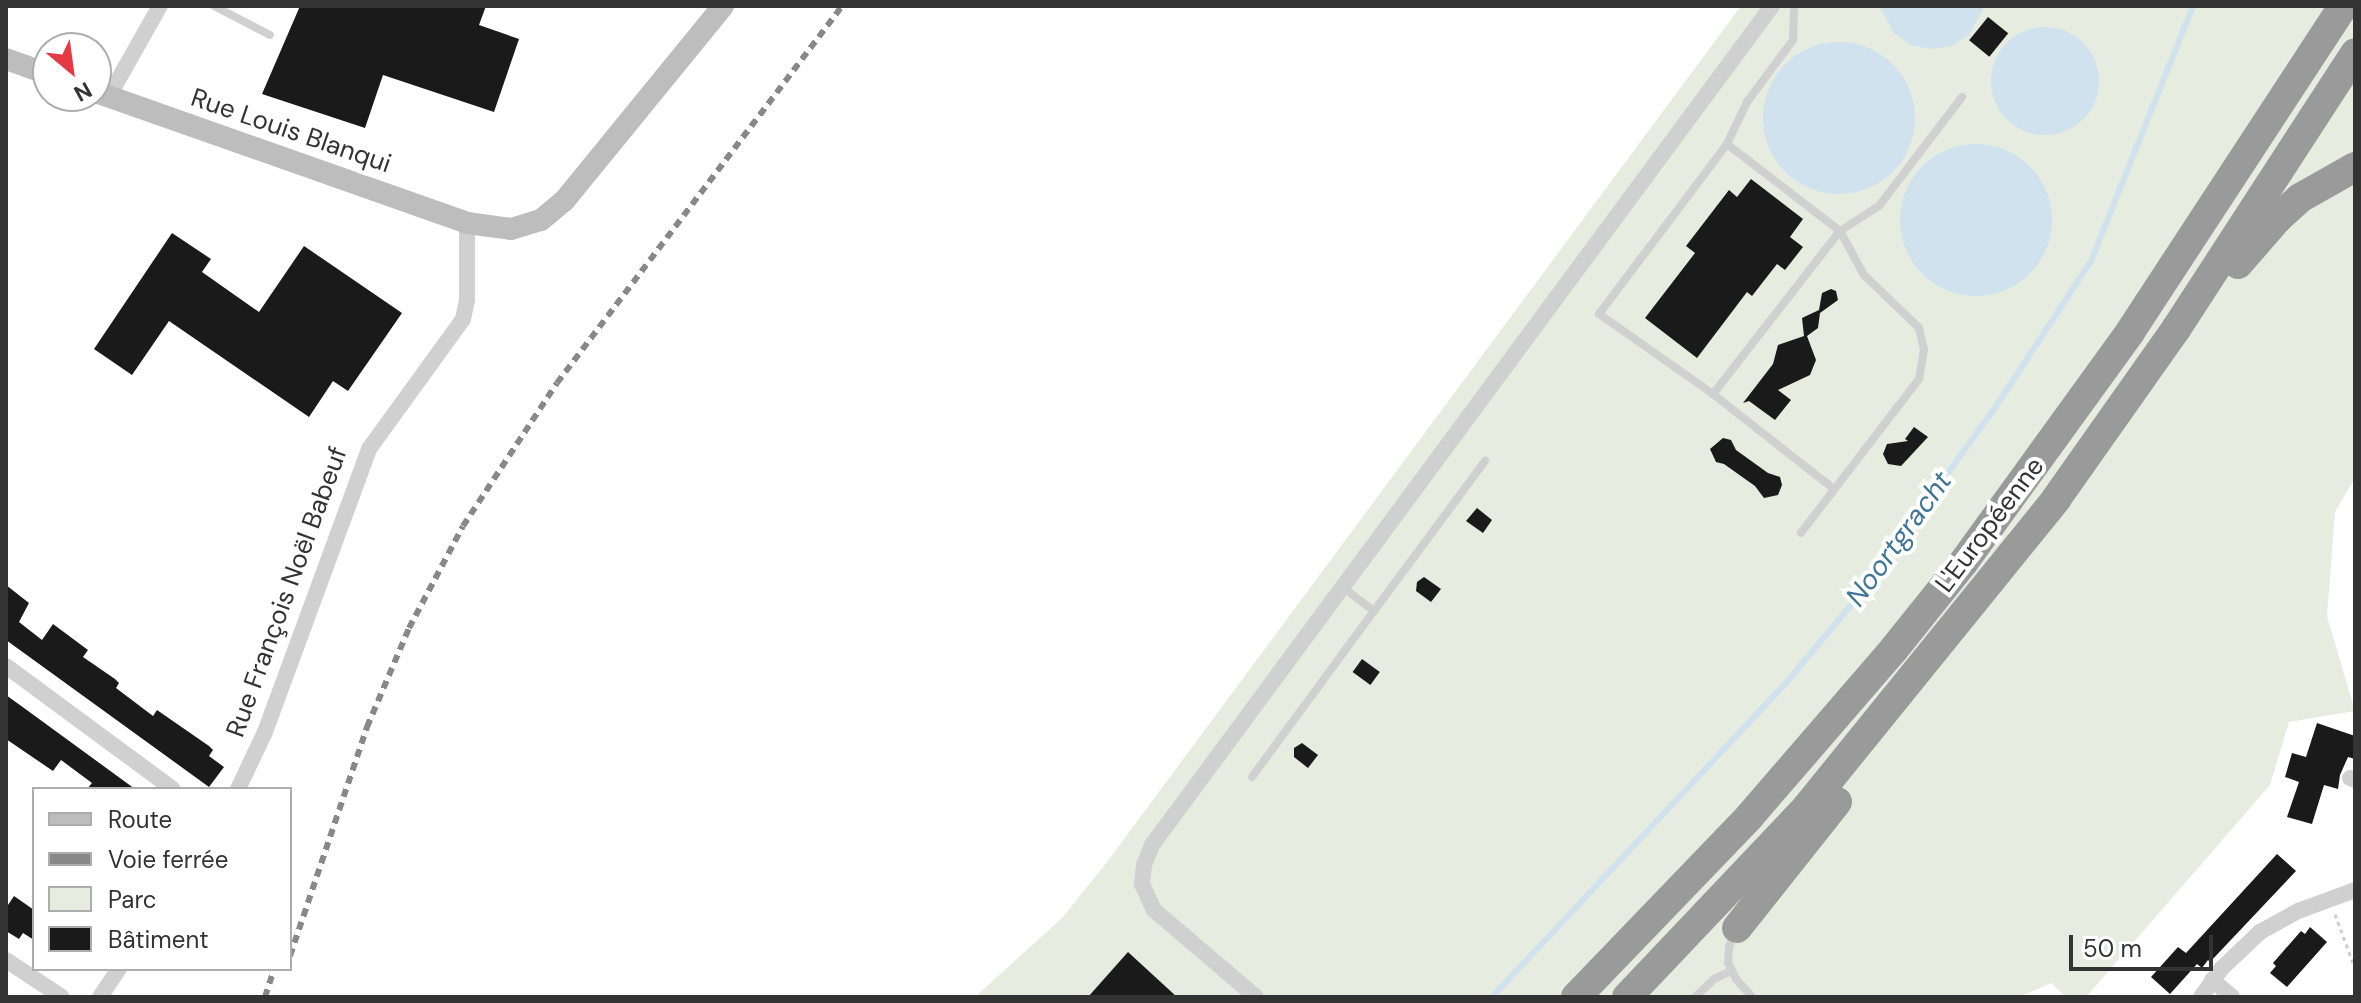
<!DOCTYPE html>
<meta charset="utf-8">
<style>
body{margin:0}
#map{position:relative;width:2361px;height:1003px;overflow:hidden;background:#fff;font-family:"DM Sans",sans-serif}
div>[style]{position:absolute}
[style*='--x']{left:calc(var(--x)*1px);top:calc(var(--y)*1px);width:calc(var(--w)*1px);rotate:calc(var(--a)*1deg)}
.green>*{inset:0;background:#e6ecdf}
.water>*{inset:0;background:#cfe2ee}
.round{border-radius:50%}
.stream>*{height:6px;margin:-3px;padding:0 3px;transform-origin:3px;border-radius:3px;background:#cfe2ee}
.building>*{inset:0;background:#1a1a1a;transform-origin:0 0}
.path>*{height:3px;margin-top:-1.5px;transform-origin:0;background:repeating-linear-gradient(90deg,#cdcdcd 0 4px,transparent 0 8px)}
.lane>*{height:8px;margin:-4px;padding:0 4px;transform-origin:4px;border-radius:4px;background:#d0d0d0}
.street>*{height:16px;margin:-8px;padding:0 8px;transform-origin:8px;border-radius:8px;background:#d0d0d0}
.secondary>*{height:22px;margin:-11px;padding:0 11px;transform-origin:11px;border-radius:11px;background:#bdbdbd}
.highway>*{height:30px;margin:-15px;padding:0 15px;transform-origin:15px;border-radius:15px;background:#9a9a9a}
.rail>*{height:6px;margin-top:-3px;transform-origin:0;background:repeating-linear-gradient(90deg,#888 0 8px,transparent 0 14px)}
span{translate:-50% -50%;white-space:nowrap;text-align:center;line-height:1.15;-webkit-text-stroke:8px #fff;paint-order:stroke}
.street-label{font-size:26px;color:#333}
.water-label{font-size:28px;color:#3f7597;font-style:italic}
.frame{position:absolute;inset:0;border:8px solid #333;pointer-events:none}
.legend{position:absolute;left:32px;top:787px;width:260px;height:184px;box-sizing:border-box;background:#fff;border:2px solid #adadad;margin:0;padding:10px 14px;list-style:none;font-size:24px;color:#333}
.legend li{display:flex;align-items:center;gap:16px;height:40px}
.legend b{width:40px;border:2px solid #adadad}
.north{position:absolute;left:32px;top:32px;width:80px;height:80px;box-sizing:border-box;background:#fff;border:2px solid #adadad;border-radius:50%;rotate:151deg;font-size:22px;font-weight:700;line-height:32px;text-align:center;color:#333}
.north::after{content:'';display:block;margin:auto;width:28px;height:36px;background:#e63946;clip-path:polygon(50% 0,100% 100%,50% 72%,0 100%)}
.scale{position:absolute;left:2069px;top:935px;width:144px;height:36px;box-sizing:border-box;border:4px solid #333;border-top:0;padding-left:10px;font-size:24px;line-height:28px;white-space:nowrap;color:#333;-webkit-text-stroke:6px #fff;paint-order:stroke}
</style>
<div id="map">
<div class="green">
<i style="clip-path:polygon(1741px 6px,2355px 6px,2355px 478px,2335px 512px,2327px 616px,2355px 711px,2289px 722px,2270px 785px,2086px 997px,2065px 997px,2052px 983px,2019px 997px,975px 997px,1062px 918px,1107px 862px)"></i>
</div>
<div class="water">
<i style="clip-path:polygon(1879px 6px,1985px 6px,1969px 35px,1951px 46px,1931px 49px,1911px 45px,1894px 33px)"></i>
<i class="round" style="left:1991px;top:27px;width:108px;height:108px"></i>
<i class="round" style="left:1763px;top:42px;width:152px;height:152px"></i>
<i class="round" style="left:1900px;top:144px;width:152px;height:152px"></i>
</div>
<div class="stream">
<i style="--x:1492;--y:997;--w:429;--a:-46.9"></i>
<i style="--x:1785;--y:684;--w:119;--a:-50.1"></i>
<i style="--x:1861;--y:593;--w:228;--a:-54.1"></i>
<i style="--x:1995;--y:408;--w:176;--a:-56.9"></i>
<i style="--x:2091;--y:261;--w:275;--a:-68.2"></i>
</div>
<div class="building">
<i style="clip-path:polygon(300px 6px,486px 6px,479px 25px,519px 39px,494px 112px,383px 75px,365px 128px,262px 94px)"></i>
<i style="left:1988px;top:17px;width:26px;height:30px;rotate:39deg"></i>
<i style="clip-path:polygon(1751px 179px,1803px 219px,1790px 237px,1803px 247px,1785px 270px,1777px 264px,1752px 296px,1747px 292px,1697px 358px,1645px 318px,1695px 253px,1686px 246px,1729px 190px,1737px 197px)"></i>
<i style="clip-path:polygon(172px 233px,211px 259px,202px 272px,259px 312px,304px 246px,402px 313px,348px 391px,333px 381px,309px 417px,169px 321px,132px 375px,94px 349px)"></i>
<i style="clip-path:polygon(1831px 289px,1836px 291px,1838px 300px,1820px 313px,1818px 328px,1807px 336px,1816px 360px,1810px 375px,1778px 390px,1791px 400px,1775px 420px,1749px 401px,1743px 403px,1773px 364px,1778px 345px,1804px 336px,1802px 318px,1819px 310px,1822px 293px)"></i>
<i style="clip-path:polygon(1914px 427px,1928px 437px,1901px 466px,1888px 464px,1883px 454px,1887px 444px,1908px 441px,1905px 439px)"></i>
<i style="clip-path:polygon(1723px 438px,1731px 440px,1736px 450px,1768px 473px,1780px 477px,1782px 485px,1778px 495px,1764px 498px,1755px 486px,1724px 464px,1716px 462px,1710px 449px)"></i>
<i style="clip-path:polygon(1477px 508px,1492px 520px,1483px 533px,1466px 521px)"></i>
<i style="clip-path:polygon(1424px 577px,1441px 589px,1431px 602px,1416px 591px,1417px 582px)"></i>
<i style="clip-path:polygon(6px 585px,29px 603px,19px 622px,42px 640px,53px 624px,88px 650px,83px 657px,115px 679px,119px 683px,116px 688px,153px 716px,157px 710px,209px 746px,213px 750px,209px 756px,224px 767px,209px 787px,6px 640px)"></i>
<i style="left:1362px;top:659px;width:22px;height:16px;rotate:36deg"></i>
<i style="clip-path:polygon(6px 695px,24px 708px,135px 789px,87px 789px,92px 783px,61px 760px,53px 771px,6px 739px)"></i>
<i style="clip-path:polygon(2317px 723px,2355px 736px,2355px 759px,2348px 757px,2340px 775px,2338px 789px,2324px 785px,2312px 824px,2287px 817px,2299px 782px,2285px 777px,2292px 753px,2306px 757px)"></i>
<i style="clip-path:polygon(1302px 743px,1318px 755px,1308px 768px,1294px 757px,1294px 748px)"></i>
<i style="clip-path:polygon(2277px 854px,2296px 871px,2210px 962px,2208px 960px,2202px 968px,2197px 964px,2170px 994px,2151px 977px,2178px 947px,2186px 953px)"></i>
<i style="clip-path:polygon(14px 896px,34px 910px,34px 940px,23px 933px,19px 939px,6px 931px,6px 908px)"></i>
<i style="clip-path:polygon(2310px 927px,2327px 942px,2287px 987px,2270px 973px,2276px 966px,2273px 963px,2301px 931px,2305px 934px)"></i>
<i style="clip-path:polygon(1128px 952px,1177px 997px,1088px 997px)"></i>
</div>
<div class="path">
<i style="--x:2335;--y:914;--w:58;--a:69.7"></i>
</div>
<div class="lane">
<i style="--x:214;--y:6;--w:63;--a:27.4"></i>
<i style="--x:1727;--y:144;--w:143;--a:37.6"></i>
<i style="--x:1840;--y:231;--w:50;--a:61.4"></i>
<i style="--x:1864;--y:275;--w:76;--a:43.9"></i>
<i style="--x:1919;--y:328;--w:22;--a:77"></i>
<i style="--x:1924;--y:349;--w:30;--a:99"></i>
<i style="--x:1919;--y:379;--w:194;--a:127.5"></i>
<i style="--x:1713;--y:394;--w:139;--a:-144.9"></i>
<i style="--x:1599;--y:314;--w:213;--a:-53"></i>
<i style="--x:1727;--y:144;--w:47;--a:-64.5"></i>
<i style="--x:1747;--y:102;--w:77;--a:-53.4"></i>
<i style="--x:1793;--y:40;--w:34;--a:-88"></i>
<i style="--x:1834;--y:489;--w:154;--a:-141.9"></i>
<i style="--x:1713;--y:394;--w:207;--a:-52.1"></i>
<i style="--x:1840;--y:231;--w:46;--a:-32.7"></i>
<i style="--x:1879;--y:206;--w:137;--a:-52.7"></i>
<i style="--x:1374;--y:611;--w:187;--a:-53.5"></i>
<i style="--x:1252;--y:777;--w:206;--a:-53.7"></i>
<i style="--x:1374;--y:611;--w:40;--a:-143"></i>
<i style="--x:1735;--y:932;--w:16;--a:112"></i>
<i style="--x:1729;--y:947;--w:16;--a:94"></i>
<i style="--x:1728;--y:963;--w:18;--a:63"></i>
<i style="--x:1736;--y:979;--w:24;--a:48"></i>
<i style="--x:1695;--y:997;--w:26;--a:-43"></i>
<i style="--x:1714;--y:979;--w:19;--a:-25"></i>
</div>
<div class="street">
<i style="--x:109;--y:96;--w:103;--a:-60.5"></i>
<i style="--x:6;--y:666;--w:207;--a:36.4"></i>
<i style="--x:2350;--y:778;--w:5;--a:22"></i>
<i style="--x:238;--y:789;--w:63;--a:-64.7"></i>
<i style="--x:265;--y:732;--w:302;--a:-69.8"></i>
<i style="--x:369;--y:449;--w:160;--a:-54.1"></i>
<i style="--x:463;--y:319;--w:19;--a:-78"></i>
<i style="--x:467;--y:300;--w:77;--a:-90"></i>
<i style="--x:6;--y:960;--w:67;--a:33.5"></i>
<i style="--x:2212;--y:980;--w:26;--a:40"></i>
<i style="--x:100;--y:997;--w:34;--a:-56"></i>
<i style="--x:1256;--y:997;--w:134;--a:-139.5"></i>
<i style="--x:1154;--y:910;--w:29;--a:-115"></i>
<i style="--x:1142;--y:884;--w:19;--a:-84"></i>
<i style="--x:1144;--y:865;--w:22;--a:-68"></i>
<i style="--x:1152;--y:845;--w:1043;--a:-53.54"></i>
<i style="--x:2201;--y:997;--w:34;--a:-54"></i>
<i style="--x:2221;--y:969;--w:54;--a:-43.5"></i>
<i style="--x:2260;--y:932;--w:43;--a:-28.9"></i>
<i style="--x:2298;--y:911;--w:61;--a:-20.2"></i>
</div>
<div class="secondary">
<i style="--x:6;--y:59;--w:45;--a:19.7"></i>
<i style="--x:96;--y:92;--w:393;--a:19.4"></i>
<i style="--x:467;--y:223;--w:44;--a:7.8"></i>
<i style="--x:511;--y:229;--w:31;--a:-17"></i>
<i style="--x:541;--y:220;--w:30;--a:-40"></i>
<i style="--x:564;--y:201;--w:252;--a:-50.8"></i>
</div>
<div class="highway">
<i style="--x:2238;--y:264;--w:61;--a:-49"></i>
<i style="--x:2278;--y:218;--w:30;--a:-42"></i>
<i style="--x:2300;--y:198;--w:63;--a:-29.4"></i>
<i style="--x:1737;--y:928;--w:161;--a:-51.6"></i>
<i style="--x:1576;--y:997;--w:250;--a:-46.1"></i>
<i style="--x:1749;--y:817;--w:222;--a:-49.2"></i>
<i style="--x:1894;--y:649;--w:110;--a:-51.3"></i>
<i style="--x:1963;--y:563;--w:285;--a:-54.1"></i>
<i style="--x:2130;--y:332;--w:389;--a:-56.8"></i>
<i style="--x:1627;--y:997;--w:262;--a:-46.5"></i>
<i style="--x:1807;--y:807;--w:396;--a:-51"></i>
<i style="--x:2056;--y:499;--w:208;--a:-54.8"></i>
<i style="--x:2176;--y:329;--w:329;--a:-57"></i>
</div>
<div class="rail">
<i style="--x:290;--y:956;--w:242;--a:-71.4"></i>
<i style="--x:367;--y:727;--w:108;--a:-67"></i>
<i style="--x:409;--y:628;--w:115;--a:-62.1"></i>
<i style="--x:463;--y:526;--w:171;--a:-56.7"></i>
<i style="--x:557;--y:383;--w:473;--a:-52.9"></i>
<i style="--x:265;--y:997;--w:29;--a:-72"></i>
</div>
<div class="street-label">
<span style="left:291px;top:131px;rotate:19deg">Rue Louis Blanqui</span>
<span style="left:1990px;top:525px;rotate:-53deg">L'Européenne</span>
<span style="left:287px;top:592px;rotate:-70deg">Rue François Noël Babeuf</span>
</div>
<div class="water-label">
<span style="left:1899px;top:539px;rotate:-54deg">Noortgracht</span>
</div>
<div class="frame"></div>
<ul class="legend">
<li><b style="height:10px;background:#bdbdbd"></b>Route</li>
<li><b style="height:10px;background:#888"></b>Voie ferrée</li>
<li><b style="height:22px;background:#e6ecdf"></b>Parc</li>
<li><b style="height:22px;background:#1a1a1a"></b>Bâtiment</li>
</ul>
<div class="north">N</div>
<div class="scale">50 m</div>
</div>
